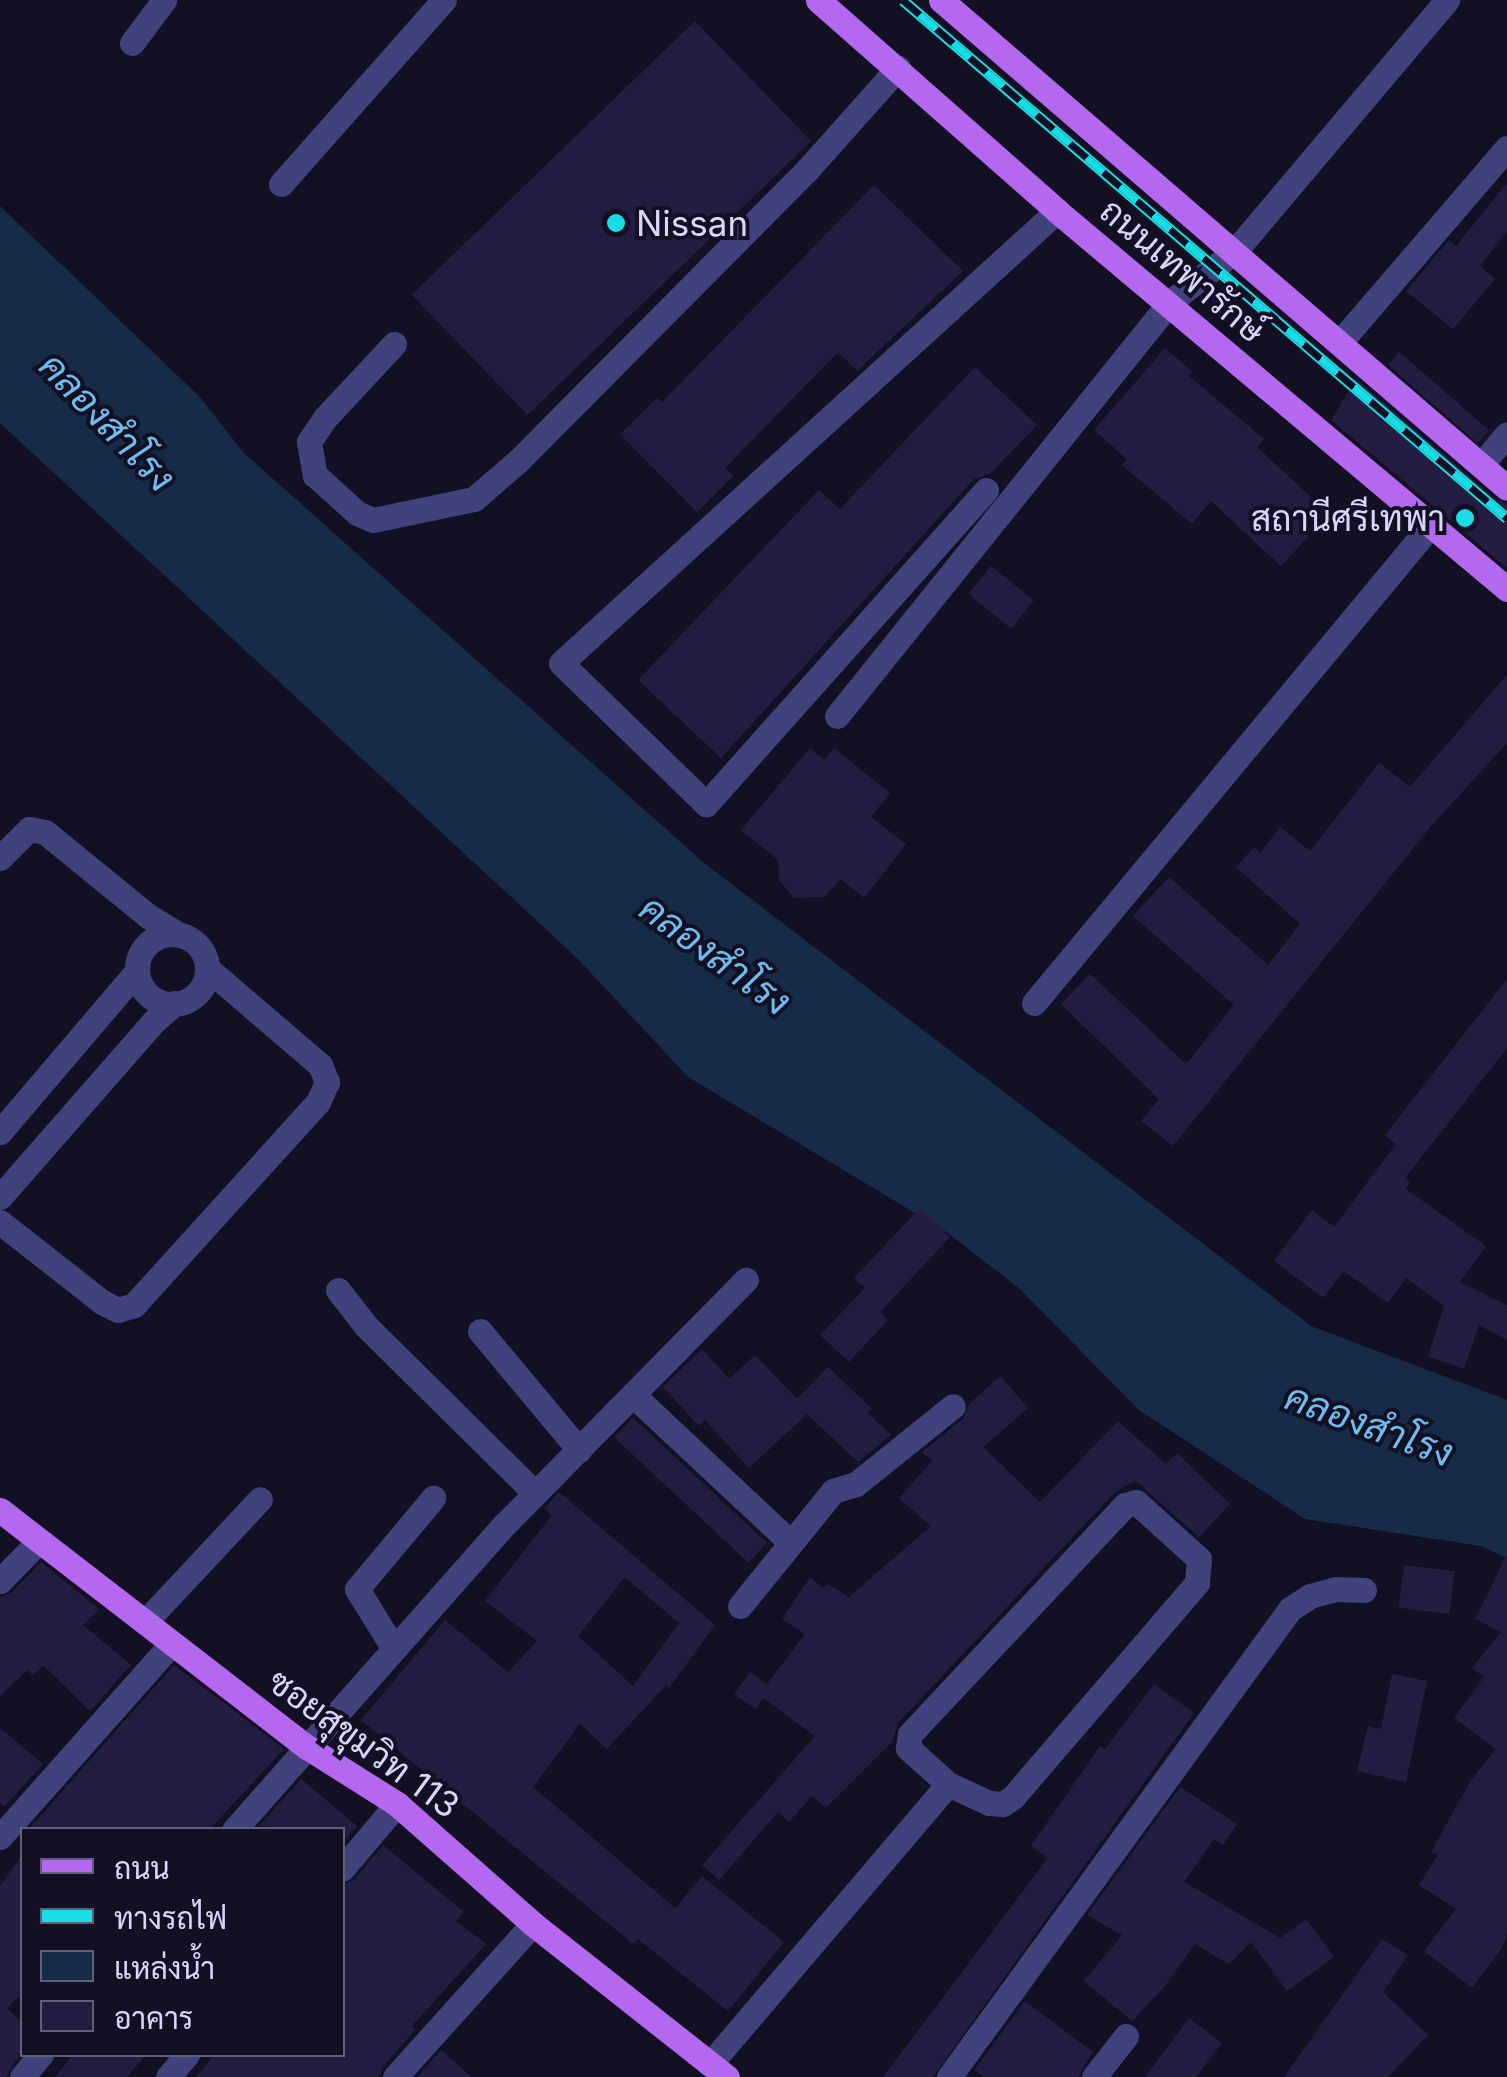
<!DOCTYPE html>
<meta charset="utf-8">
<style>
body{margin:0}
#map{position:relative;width:1507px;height:2077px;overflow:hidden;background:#121022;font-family:Inter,Sarabun,sans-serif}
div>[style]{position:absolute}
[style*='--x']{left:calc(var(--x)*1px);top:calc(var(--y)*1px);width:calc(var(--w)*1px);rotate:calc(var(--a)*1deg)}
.water>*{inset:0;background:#152b47}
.building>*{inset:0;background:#231e41;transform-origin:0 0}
.minor>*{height:25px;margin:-12.5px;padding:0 12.5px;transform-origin:12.5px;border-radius:12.5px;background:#40427c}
.minor>.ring{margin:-12.5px;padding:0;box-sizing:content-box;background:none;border:25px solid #40427c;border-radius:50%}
.major>*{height:25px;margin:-12.5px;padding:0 12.5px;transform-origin:12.5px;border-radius:12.5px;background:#b468ef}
.rail>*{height:11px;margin-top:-5.5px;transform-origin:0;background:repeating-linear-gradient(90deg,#121022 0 22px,#18dde4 0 44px);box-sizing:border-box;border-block:2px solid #18dde4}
.dots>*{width:28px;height:28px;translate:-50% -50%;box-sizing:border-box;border:5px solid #121022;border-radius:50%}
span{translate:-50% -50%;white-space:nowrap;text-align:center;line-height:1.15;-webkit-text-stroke:8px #121022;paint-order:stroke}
.poi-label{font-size:35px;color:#d8d6fb}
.left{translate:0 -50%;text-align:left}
.right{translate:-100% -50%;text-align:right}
.street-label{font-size:35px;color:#d8d6fb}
.water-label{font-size:38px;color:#6fbcf0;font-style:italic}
.legend{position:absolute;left:20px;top:1827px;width:325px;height:230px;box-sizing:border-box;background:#121022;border:2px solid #615f79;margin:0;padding:12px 18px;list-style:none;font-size:30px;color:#d8d6fb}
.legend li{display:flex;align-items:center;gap:20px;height:50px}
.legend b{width:50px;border:2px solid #615f79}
</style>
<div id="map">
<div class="water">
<i style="clip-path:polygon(0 206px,199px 396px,244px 453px,704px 863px,1311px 1326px,1507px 1400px,1507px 1558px,1481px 1546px,1305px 1519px,1139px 1410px,1020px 1289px,945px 1231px,688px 1077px,577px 958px,0 423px)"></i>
</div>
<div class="building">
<i style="left:695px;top:21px;width:167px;height:394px;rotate:46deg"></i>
<i style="clip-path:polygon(1507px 183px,1507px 231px,1480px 266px,1495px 279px,1453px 329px,1406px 291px,1449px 240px,1456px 246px)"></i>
<i style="clip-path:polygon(874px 185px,963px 271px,857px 371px,838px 352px,725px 468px,733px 476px,697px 512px,620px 434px,657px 398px,662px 402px)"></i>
<i style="clip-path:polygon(1165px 348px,1193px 372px,1189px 376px,1264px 439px,1257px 447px,1329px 514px,1281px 566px,1211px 501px,1192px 524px,1122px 465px,1127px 459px,1094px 430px)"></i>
<i style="left:1399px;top:352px;width:119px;height:17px;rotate:41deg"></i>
<i style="clip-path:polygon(975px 367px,1037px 425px,990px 474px,974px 479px,721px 758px,638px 680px,819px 490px,840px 509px)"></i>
<i style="clip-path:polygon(1356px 379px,1496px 500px,1507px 504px,1507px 568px,1331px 420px)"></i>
<i style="left:991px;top:566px;width:55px;height:36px;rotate:39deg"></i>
<i style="clip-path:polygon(1507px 675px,1507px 743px,1432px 825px,1173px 1146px,1141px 1121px,1159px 1099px,1061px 1004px,1090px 974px,1186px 1064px,1234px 1005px,1133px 916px,1169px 877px,1268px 965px,1300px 924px,1236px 867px,1254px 847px,1260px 853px,1280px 827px,1310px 851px,1379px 763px,1410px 787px)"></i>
<i style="clip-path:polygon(810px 748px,824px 760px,834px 748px,890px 793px,871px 817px,906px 844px,864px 898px,841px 879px,824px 897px,794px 898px,779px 880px,778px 860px,741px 830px)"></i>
<i style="clip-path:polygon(1507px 979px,1507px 1048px,1405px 1178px,1410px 1182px,1406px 1189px,1486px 1246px,1460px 1282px,1507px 1305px,1507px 1340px,1479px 1325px,1464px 1369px,1428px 1356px,1444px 1306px,1406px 1278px,1388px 1303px,1344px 1271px,1323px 1298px,1274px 1261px,1312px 1210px,1334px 1227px,1396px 1144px,1385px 1135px)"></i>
<i style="clip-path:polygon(920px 1208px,950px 1237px,880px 1312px,888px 1320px,849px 1362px,820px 1335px,865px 1288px,854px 1278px)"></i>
<i style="clip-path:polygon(702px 1349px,729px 1379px,755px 1355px,797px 1399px,828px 1367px,872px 1409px,868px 1413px,891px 1435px,858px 1462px,807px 1414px,749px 1468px,705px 1420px,699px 1426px,663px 1387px)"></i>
<i style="clip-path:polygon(1000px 1376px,1028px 1408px,983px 1447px,1040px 1502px,1118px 1421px,1166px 1464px,1177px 1453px,1230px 1504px,1199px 1537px,1135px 1480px,1114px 1493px,898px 1723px,893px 1741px,826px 1808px,812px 1796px,789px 1822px,778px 1812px,719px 1880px,702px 1865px,815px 1736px,763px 1698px,756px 1709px,734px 1694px,750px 1672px,767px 1684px,805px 1634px,782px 1619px,810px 1577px,823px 1588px,828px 1584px,849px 1597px,931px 1526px,899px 1498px,932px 1461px,922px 1452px,963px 1419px,969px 1404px)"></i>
<i style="left:633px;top:1418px;width:183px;height:27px;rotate:43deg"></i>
<i style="clip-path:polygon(evenodd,559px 1492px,715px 1625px,669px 1688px,666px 1685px,607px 1749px,580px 1724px,533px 1787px,675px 1908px,702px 1876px,784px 1942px,728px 2011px,638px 1939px,633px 1944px,361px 1720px,445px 1620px,508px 1672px,537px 1641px,485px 1601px,552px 1515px,544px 1508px,559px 1492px,625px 1577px,679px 1623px,633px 1686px,578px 1636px,625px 1577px)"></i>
<i style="clip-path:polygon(1507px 1554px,1507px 1934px,1502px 1948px,1472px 1988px,1424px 1951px,1456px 1909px,1419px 1885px,1438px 1855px,1431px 1852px,1471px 1780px,1496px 1749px,1454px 1718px,1484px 1677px,1472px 1668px,1501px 1632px,1475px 1619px)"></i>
<i style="clip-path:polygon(41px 1562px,99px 1609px,83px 1625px,131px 1665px,90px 1711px,43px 1665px,33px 1675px,27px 1670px,0 1696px,0 1597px,12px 1592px)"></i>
<i style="left:1404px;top:1565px;width:51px;height:43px;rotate:7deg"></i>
<i style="clip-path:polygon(174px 1665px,284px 1749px,209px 1830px,28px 1830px)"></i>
<i style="clip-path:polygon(1392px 1674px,1427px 1681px,1406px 1782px,1357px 1771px,1368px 1726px,1381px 1729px)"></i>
<i style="clip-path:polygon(1154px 1684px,1194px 1713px,933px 2077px,883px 2077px,1048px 1858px,1031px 1846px,1100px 1746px,1105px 1749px)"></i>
<i style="clip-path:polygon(0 1728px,43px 1764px,4px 1807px,0 1803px)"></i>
<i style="clip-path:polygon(301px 1779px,357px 1826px,342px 1843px,342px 1830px,259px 1826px)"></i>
<i style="clip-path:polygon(1180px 1787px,1237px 1824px,1223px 1845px,1214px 1839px,1184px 1882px,1280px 1938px,1306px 1919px,1334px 1957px,1287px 1991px,1251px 1942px,1229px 1964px,1195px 1944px,1165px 1986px,1132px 2021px,1084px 1981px,1122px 1935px,1087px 1915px)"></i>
<i style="clip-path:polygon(383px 1845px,464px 1912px,456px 1921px,486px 1944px,412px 2026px,416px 2029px,383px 2066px,379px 2077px,196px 2077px,215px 2054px,342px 2054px,342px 1885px,354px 1880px)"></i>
<i style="clip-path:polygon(22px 1855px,22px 1994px,7px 2008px,22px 2023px,22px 2051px,6px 2077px,0 2077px,0 1886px)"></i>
<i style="clip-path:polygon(1382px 1939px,1408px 1955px,1383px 1992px,1428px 2035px,1388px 2077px,1284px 2077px)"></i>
<i style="clip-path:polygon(1025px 2001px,1093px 2052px,1078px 2077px,984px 2077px,974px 2070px)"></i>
<i style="clip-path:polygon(1189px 2018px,1222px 2043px,1196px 2077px,1145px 2077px)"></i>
<i style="clip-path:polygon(441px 2050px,472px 2077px,417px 2077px)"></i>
<i style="clip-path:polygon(74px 2054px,147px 2054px,127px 2077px,55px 2077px)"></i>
</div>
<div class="minor">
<i style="--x:132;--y:43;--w:54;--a:-53.3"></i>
<i style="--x:281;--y:184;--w:246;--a:-48.5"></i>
<i style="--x:1340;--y:342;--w:256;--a:-49.3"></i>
<i style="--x:394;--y:344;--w:101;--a:133"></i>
<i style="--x:325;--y:418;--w:29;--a:124"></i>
<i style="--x:309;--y:442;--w:34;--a:80"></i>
<i style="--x:315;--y:475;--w:57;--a:42.1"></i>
<i style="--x:357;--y:513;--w:17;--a:24"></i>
<i style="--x:373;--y:520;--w:103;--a:-11.7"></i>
<i style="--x:474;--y:499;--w:60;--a:-40.9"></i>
<i style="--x:519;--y:460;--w:409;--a:-45.2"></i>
<i style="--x:807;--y:170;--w:137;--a:-48.3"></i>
<i style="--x:1481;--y:465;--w:40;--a:-50"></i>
<i style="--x:986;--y:490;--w:421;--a:131.7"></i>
<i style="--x:706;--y:804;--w:202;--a:-135.8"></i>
<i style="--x:561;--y:663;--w:671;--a:-42.34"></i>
<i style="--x:837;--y:716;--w:531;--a:-51.19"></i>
<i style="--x:1170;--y:302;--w:83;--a:-38.1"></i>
<i style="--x:1235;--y:251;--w:329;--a:-49.8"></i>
<i style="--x:0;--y:858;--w:41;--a:-45"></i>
<i style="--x:29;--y:829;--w:16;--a:11"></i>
<i style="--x:45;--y:832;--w:133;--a:39.2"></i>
<i style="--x:148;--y:916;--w:37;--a:31"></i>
<i class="ring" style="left:137px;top:934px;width:45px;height:45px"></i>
<i style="--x:1034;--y:1003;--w:620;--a:-50.3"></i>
<i style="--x:0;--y:1132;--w:211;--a:-49.6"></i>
<i style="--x:0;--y:1197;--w:232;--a:-48.8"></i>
<i style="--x:153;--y:1022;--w:29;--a:-41"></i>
<i style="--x:0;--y:1222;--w:130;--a:38.1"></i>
<i style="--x:102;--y:1302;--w:18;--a:27"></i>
<i style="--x:118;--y:1310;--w:17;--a:-17"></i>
<i style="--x:134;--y:1305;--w:274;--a:-47.8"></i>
<i style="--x:318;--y:1102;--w:22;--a:-66"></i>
<i style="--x:327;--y:1082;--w:18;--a:-112"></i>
<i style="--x:320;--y:1065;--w:149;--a:-139.4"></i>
<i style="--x:338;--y:1290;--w:46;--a:52.1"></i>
<i style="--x:366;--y:1326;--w:238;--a:44.7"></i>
<i style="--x:480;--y:1331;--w:155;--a:50.2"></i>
<i style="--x:633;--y:1395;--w:216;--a:43.1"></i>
<i style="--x:1136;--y:1502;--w:85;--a:42.1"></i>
<i style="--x:1199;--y:1559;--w:24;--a:95"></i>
<i style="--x:1197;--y:1583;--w:282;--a:130.7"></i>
<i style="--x:1013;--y:1797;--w:12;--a:145"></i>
<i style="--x:1003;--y:1804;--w:14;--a:-176"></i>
<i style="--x:989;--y:1803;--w:45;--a:-155.1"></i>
<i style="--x:948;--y:1784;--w:54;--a:-138"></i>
<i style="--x:908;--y:1748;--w:14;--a:-82"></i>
<i style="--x:910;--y:1734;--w:314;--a:-46.8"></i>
<i style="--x:1125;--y:1505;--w:11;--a:-15"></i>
<i style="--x:0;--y:1581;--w:56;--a:-45.7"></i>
<i style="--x:740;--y:1606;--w:148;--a:-51"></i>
<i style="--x:833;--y:1491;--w:24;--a:-17"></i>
<i style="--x:856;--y:1484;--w:124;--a:-38.8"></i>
<i style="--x:145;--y:1622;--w:168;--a:-46.9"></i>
<i style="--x:394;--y:1649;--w:70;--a:-121.7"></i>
<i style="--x:357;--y:1589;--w:119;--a:-50.1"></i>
<i style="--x:234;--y:1830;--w:409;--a:-48.5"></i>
<i style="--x:505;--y:1524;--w:343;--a:-45.4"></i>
<i style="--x:0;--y:1837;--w:259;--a:-48.4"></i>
<i style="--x:342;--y:1869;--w:85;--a:-49.8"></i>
<i style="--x:710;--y:2064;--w:367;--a:-49.6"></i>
<i style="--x:22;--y:2077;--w:30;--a:-50"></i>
<i style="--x:168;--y:2077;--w:30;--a:-50"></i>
<i style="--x:395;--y:2077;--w:206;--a:-48"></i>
<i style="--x:949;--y:2077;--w:579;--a:-53.92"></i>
<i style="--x:1290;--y:1609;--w:24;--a:-33"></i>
<i style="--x:1310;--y:1596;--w:27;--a:-15"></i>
<i style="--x:1336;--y:1589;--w:28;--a:2"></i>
<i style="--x:1094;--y:2077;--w:52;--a:-52"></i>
</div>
<div class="major">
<i style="--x:818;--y:0;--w:319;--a:41.4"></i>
<i style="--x:1057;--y:211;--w:588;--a:40.03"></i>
<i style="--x:941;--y:0;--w:747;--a:40.77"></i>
<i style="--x:0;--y:1510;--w:388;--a:37.7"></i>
<i style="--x:307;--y:1747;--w:107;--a:32.3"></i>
<i style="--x:397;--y:1804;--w:181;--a:41.4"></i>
<i style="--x:533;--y:1924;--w:247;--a:38.3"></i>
</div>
<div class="rail">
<i style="--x:903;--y:0;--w:796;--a:40.62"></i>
</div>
<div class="dots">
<i style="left:616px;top:223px;background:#18dde4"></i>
<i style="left:1465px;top:518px;background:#18dde4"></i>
</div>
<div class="poi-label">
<span class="left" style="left:636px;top:223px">Nissan</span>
<span class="right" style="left:1445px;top:518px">สถานีศรีเทพา</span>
</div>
<div class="street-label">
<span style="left:1183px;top:270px;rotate:40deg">ถนนเทพารักษ์</span>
<span style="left:364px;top:1743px;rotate:36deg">ซอยสุขุมวิท 113</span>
</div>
<div class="water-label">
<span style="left:107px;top:422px;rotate:46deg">คลองสำโรง</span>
<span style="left:715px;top:955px;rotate:36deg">คลองสำโรง</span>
<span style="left:1369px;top:1425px;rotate:20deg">คลองสำโรง</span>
</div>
<ul class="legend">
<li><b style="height:12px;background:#b468ef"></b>ถนน</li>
<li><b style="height:12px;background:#18dde4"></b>ทางรถไฟ</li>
<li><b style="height:28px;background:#152b47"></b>แหล่งน้ำ</li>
<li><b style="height:28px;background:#231e41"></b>อาคาร</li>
</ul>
</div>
